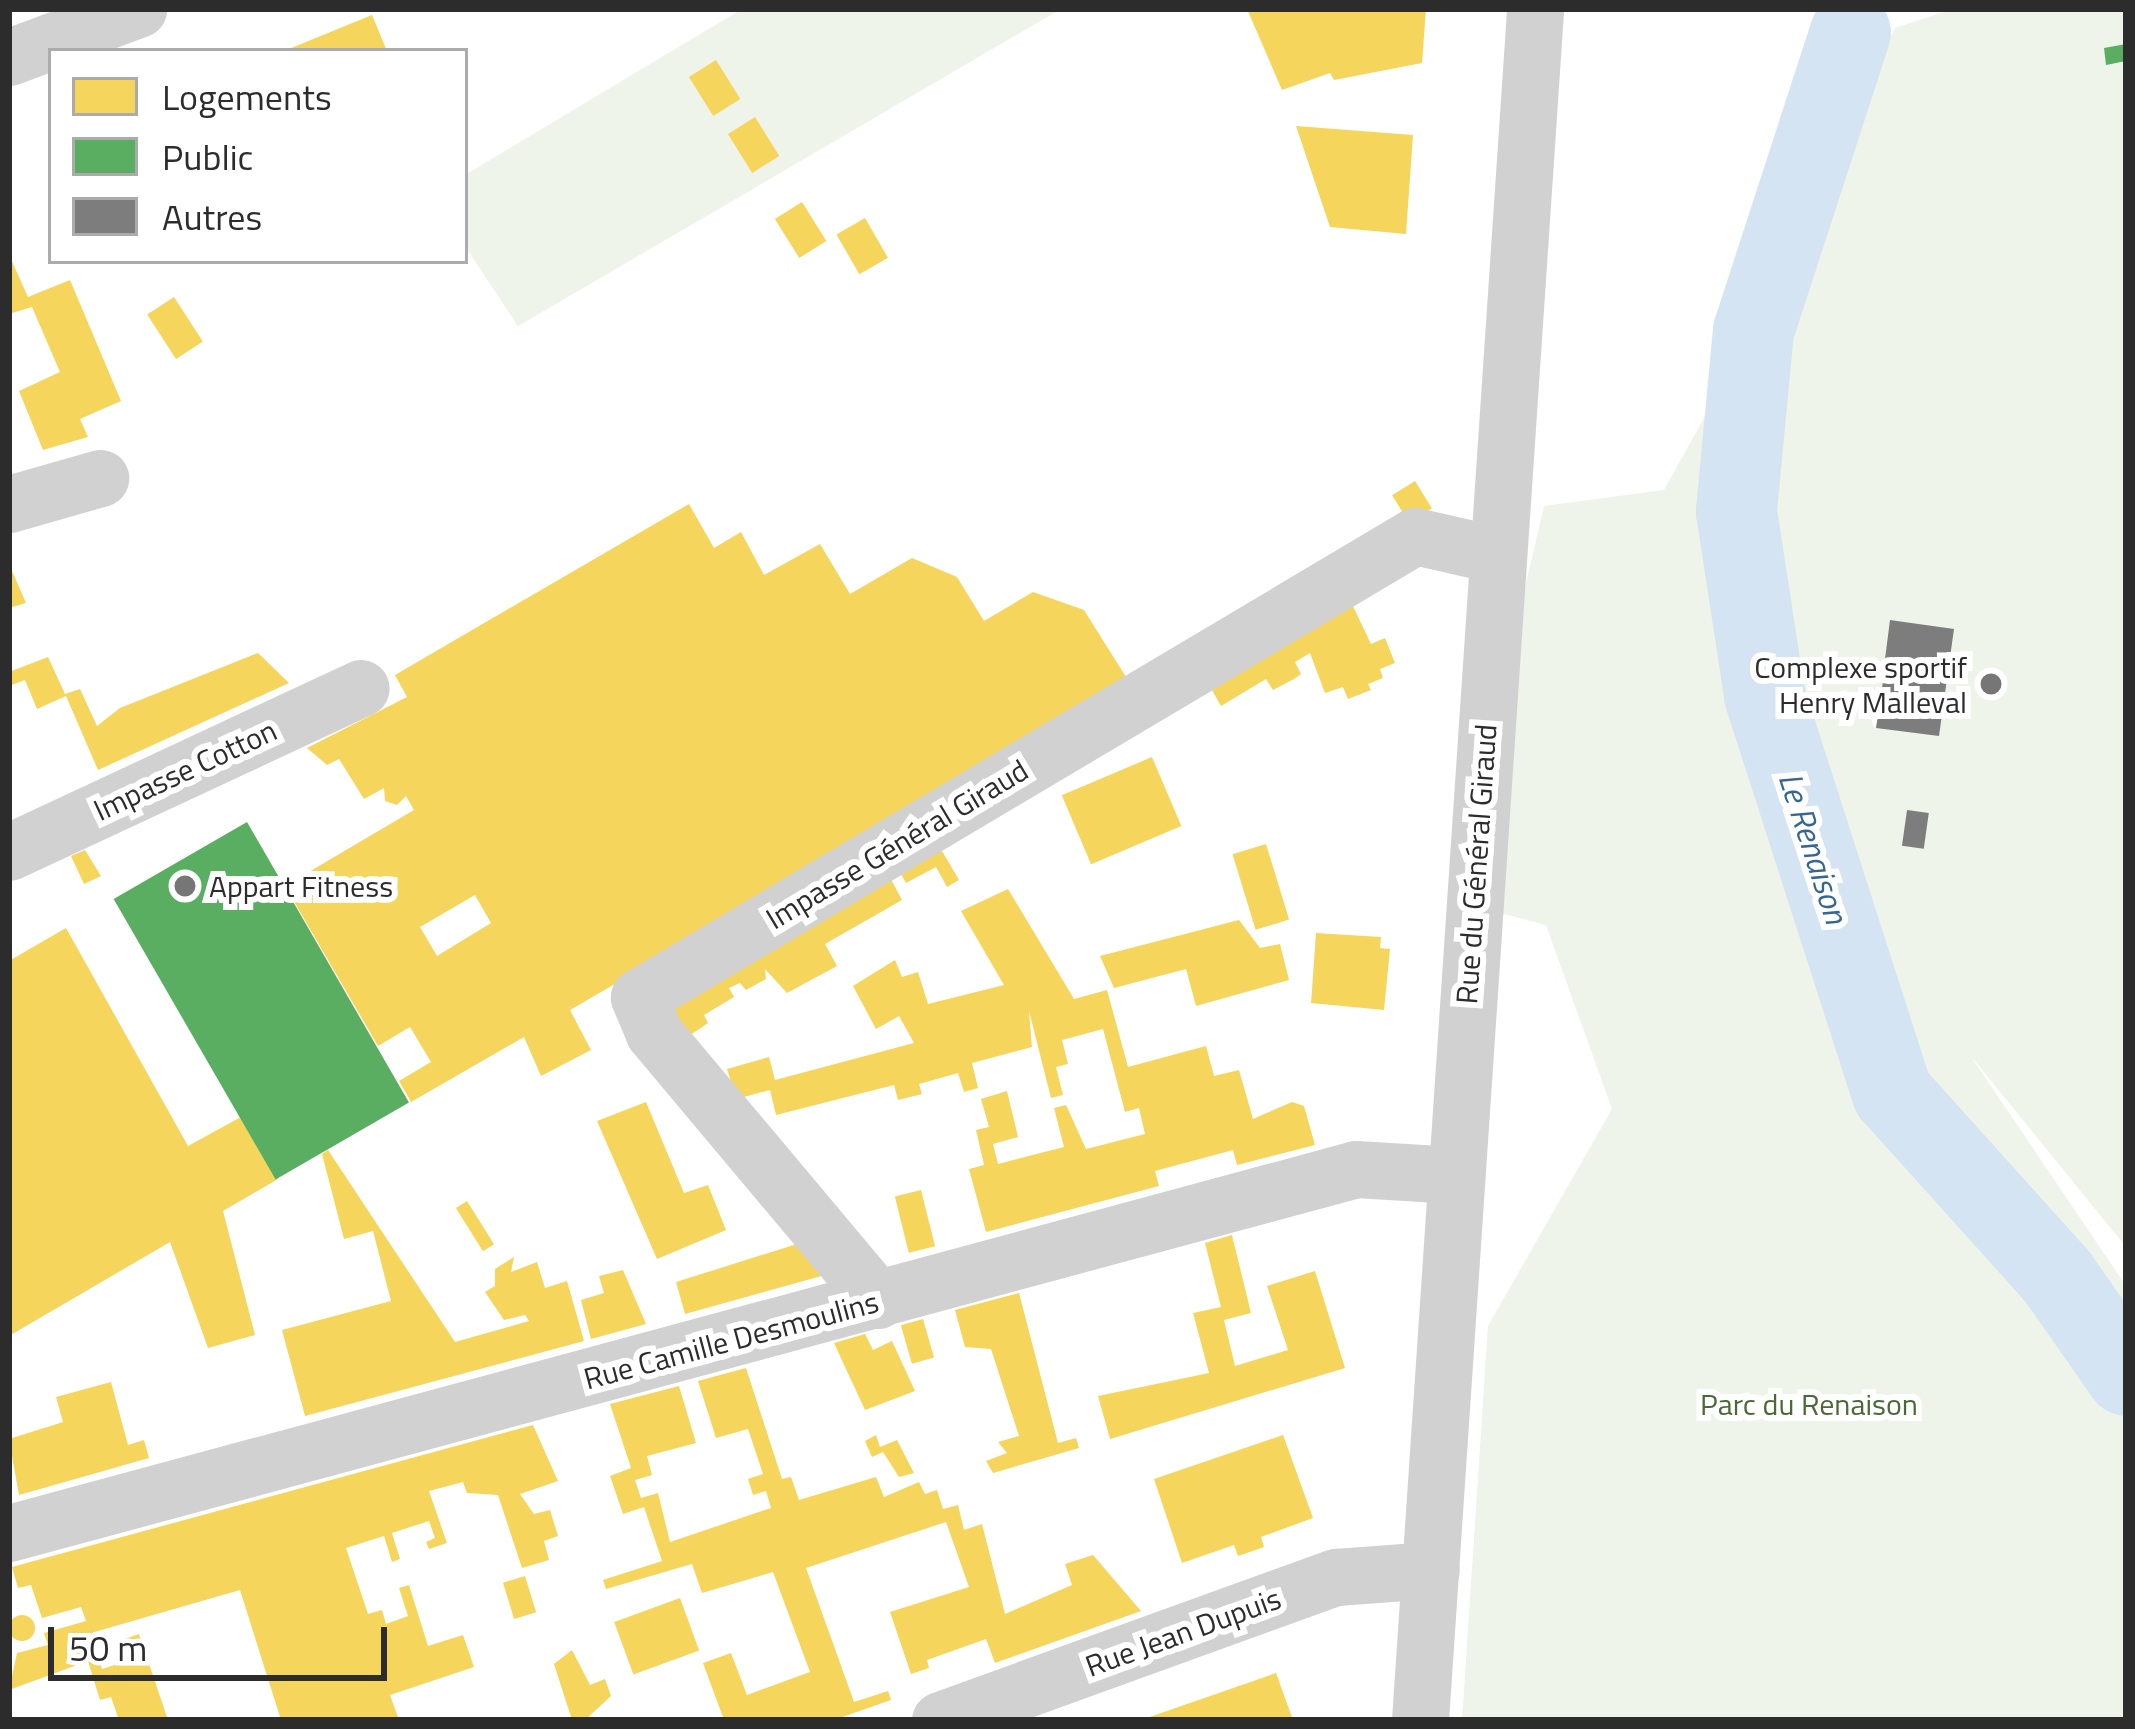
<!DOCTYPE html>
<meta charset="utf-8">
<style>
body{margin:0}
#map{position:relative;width:2135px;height:1729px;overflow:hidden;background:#fff;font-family:"Titillium Web",sans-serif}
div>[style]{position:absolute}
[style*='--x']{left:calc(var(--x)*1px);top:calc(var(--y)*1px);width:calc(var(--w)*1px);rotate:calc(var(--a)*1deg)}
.green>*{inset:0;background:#eef4e9}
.homes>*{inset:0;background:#f6d55c;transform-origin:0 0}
.round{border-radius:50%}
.public>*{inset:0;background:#5aae61;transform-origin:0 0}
.river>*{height:81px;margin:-40.5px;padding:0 40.5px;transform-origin:40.5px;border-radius:40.5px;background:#d4e4f2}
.building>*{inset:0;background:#7d7d7d;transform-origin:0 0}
.minor>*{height:57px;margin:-28.5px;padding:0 28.5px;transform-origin:28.5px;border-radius:28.5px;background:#d1d1d1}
.dots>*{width:33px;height:33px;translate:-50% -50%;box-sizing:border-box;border:6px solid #fff;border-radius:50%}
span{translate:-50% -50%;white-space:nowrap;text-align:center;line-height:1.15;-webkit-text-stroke:12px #fff;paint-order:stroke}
.poi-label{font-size:30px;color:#2c2c2c}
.right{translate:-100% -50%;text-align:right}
.left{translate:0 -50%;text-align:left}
.street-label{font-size:30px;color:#2c2c2c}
.park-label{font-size:30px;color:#4b6937}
.water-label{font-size:33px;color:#366791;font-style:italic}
.frame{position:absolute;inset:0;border:12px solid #2c2c2c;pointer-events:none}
.legend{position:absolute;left:48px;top:48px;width:420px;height:216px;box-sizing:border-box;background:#fff;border:3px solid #ababab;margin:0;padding:15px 21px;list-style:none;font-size:36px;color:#2c2c2c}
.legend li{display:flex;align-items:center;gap:24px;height:60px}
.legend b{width:60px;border:3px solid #ababab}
.scale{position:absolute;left:48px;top:1627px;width:339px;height:54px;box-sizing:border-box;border:6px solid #2c2c2c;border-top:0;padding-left:15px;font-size:36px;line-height:42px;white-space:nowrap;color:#2c2c2c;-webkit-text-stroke:9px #fff;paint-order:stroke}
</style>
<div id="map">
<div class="green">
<i style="clip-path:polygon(742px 9px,1061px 9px,518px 326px,465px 246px,465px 175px)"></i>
<i style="clip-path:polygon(1953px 9px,2126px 9px,2126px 1247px,1970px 1055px,2126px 1286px,2126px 1720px,1462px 1720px,1488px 1326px,1612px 1109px,1546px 925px,1473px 906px,1517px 622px,1544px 506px,1664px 490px,1753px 330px,1895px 28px)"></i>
</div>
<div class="homes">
<i style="clip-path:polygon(1247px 9px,1426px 9px,1422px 63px,1334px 80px,1330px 73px,1282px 90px)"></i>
<i style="clip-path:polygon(372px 15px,387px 51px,284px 51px)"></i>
<i style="left:716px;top:60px;width:46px;height:32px;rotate:58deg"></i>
<i style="left:755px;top:117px;width:46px;height:32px;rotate:58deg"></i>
<i style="clip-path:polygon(1296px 126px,1413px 135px,1406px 234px,1330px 227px)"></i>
<i style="left:802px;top:202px;width:46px;height:32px;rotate:58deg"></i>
<i style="left:865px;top:218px;width:46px;height:33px;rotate:60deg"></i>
<i style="clip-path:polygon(9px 255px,28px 297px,70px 280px,121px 401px,80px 419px,88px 437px,43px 450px,19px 391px,60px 372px,32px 307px,9px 314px)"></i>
<i style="left:174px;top:297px;width:53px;height:32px;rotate:57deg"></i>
<i style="left:1415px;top:481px;width:32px;height:27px;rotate:58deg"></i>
<i style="clip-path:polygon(evenodd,689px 504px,714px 548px,741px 532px,764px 575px,820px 544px,850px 594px,912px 558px,957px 577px,984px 621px,1033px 592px,1084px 610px,1131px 685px,570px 1010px,591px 1050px,541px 1076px,524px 1037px,411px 1102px,399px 1081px,431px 1062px,410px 1027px,378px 1046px,285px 886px,414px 810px,406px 796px,397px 805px,385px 801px,384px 788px,364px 799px,339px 759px,327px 765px,307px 748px,407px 697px,395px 675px,689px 504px,475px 895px,491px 923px,437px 956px,420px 927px,475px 895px)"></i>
<i style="clip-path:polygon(9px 564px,26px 603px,9px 608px)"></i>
<i style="clip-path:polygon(1352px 604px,1371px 644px,1385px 638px,1395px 663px,1380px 669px,1383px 678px,1368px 684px,1371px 690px,1348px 699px,1343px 687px,1325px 693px,1310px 653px,1295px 662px,1301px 674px,1294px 679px,1273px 690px,1266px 679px,1221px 706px,1208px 683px)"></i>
<i style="clip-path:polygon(258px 653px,289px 683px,98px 770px,66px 696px,37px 709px,25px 680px,9px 686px,9px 672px,48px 657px,65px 694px,80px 689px,97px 726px,120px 708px)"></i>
<i style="left:1152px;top:757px;width:75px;height:98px;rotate:67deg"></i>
<i style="clip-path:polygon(935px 839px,959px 880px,947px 887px,936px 867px,906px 883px,895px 863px)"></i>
<i style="left:1266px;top:844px;width:79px;height:35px;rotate:73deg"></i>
<i style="clip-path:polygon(85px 850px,101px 876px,84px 884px,71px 856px)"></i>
<i style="clip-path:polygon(885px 868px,902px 900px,825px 944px,837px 966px,787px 993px,765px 969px,766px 979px,746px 990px,740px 983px,729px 988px,734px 997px,704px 1015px,708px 1023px,689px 1036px,664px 996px)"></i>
<i style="clip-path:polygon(1008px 889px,1074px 999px,1107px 990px,1128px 1067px,1206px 1046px,1214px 1076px,1239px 1070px,1253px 1119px,1292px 1102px,1304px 1106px,1315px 1145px,1237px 1165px,1233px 1150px,1155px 1171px,1159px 1186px,986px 1232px,969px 1169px,984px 1165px,976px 1130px,989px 1127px,981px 1099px,1007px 1091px,1018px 1137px,993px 1144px,998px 1164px,1064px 1147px,1054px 1108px,1066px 1105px,1086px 1149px,1145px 1134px,1139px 1108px,1125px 1112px,1103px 1029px,1062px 1040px,1068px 1064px,1056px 1067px,1063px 1095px,1051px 1098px,1029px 1011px,1032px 1047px,972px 1063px,978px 1088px,964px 1092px,958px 1073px,919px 1084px,922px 1094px,898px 1100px,894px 1085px,776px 1115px,770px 1090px,740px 1098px,734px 1091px,727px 1069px,769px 1057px,775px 1080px,914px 1043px,899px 1016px,876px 1029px,853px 986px,895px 960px,902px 977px,918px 972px,928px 1004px,1004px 985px,961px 911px)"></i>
<i style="clip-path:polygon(1239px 920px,1260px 948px,1280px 944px,1289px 980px,1196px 1006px,1186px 969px,1114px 988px,1100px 956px)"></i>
<i style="clip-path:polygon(66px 928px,188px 1146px,241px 1117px,278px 1179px,223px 1211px,255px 1335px,208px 1348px,170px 1242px,9px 1336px,9px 961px)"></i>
<i style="clip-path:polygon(1316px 933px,1381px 937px,1380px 948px,1390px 949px,1384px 1010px,1311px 1003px)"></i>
<i style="clip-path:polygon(646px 1102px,684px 1193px,708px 1185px,726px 1230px,657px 1259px,597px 1121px)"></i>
<i style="clip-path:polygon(328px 1150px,455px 1342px,529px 1321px,525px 1315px,504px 1320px,485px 1292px,495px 1286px,495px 1269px,514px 1257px,511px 1272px,537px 1262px,545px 1288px,567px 1281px,584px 1341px,305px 1416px,282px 1330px,391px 1301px,373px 1231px,344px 1239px,322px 1154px)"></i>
<i style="left:921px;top:1190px;width:58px;height:27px;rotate:76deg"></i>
<i style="left:467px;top:1201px;width:51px;height:13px;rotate:58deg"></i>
<i style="clip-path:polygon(1232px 1235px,1251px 1313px,1224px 1320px,1235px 1366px,1288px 1350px,1267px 1286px,1315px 1271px,1345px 1368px,1110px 1439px,1098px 1396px,1209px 1373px,1193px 1313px,1221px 1307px,1205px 1243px)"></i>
<i style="clip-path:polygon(797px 1244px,825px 1275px,685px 1314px,676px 1282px)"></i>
<i style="clip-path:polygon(623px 1270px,646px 1324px,591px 1339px,581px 1300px,604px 1293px,599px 1276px)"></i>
<i style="clip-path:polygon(1019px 1293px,1058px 1443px,1076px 1438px,1079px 1448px,993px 1473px,986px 1461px,1007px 1453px,998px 1442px,1019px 1436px,991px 1349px,965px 1347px,955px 1310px)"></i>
<i style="left:923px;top:1319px;width:40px;height:23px;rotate:74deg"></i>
<i style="clip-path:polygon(865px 1334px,873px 1350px,892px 1341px,915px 1391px,865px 1410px,834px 1343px)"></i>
<i style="clip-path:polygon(746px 1368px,782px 1479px,791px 1477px,799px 1500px,876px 1477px,884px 1497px,919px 1482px,925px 1494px,937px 1490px,943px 1509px,958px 1505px,964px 1530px,982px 1524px,1005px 1614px,1072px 1585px,1065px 1564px,1093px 1555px,1141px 1611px,995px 1663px,986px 1639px,927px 1660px,929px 1668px,911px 1674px,890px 1612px,969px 1587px,946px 1522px,806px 1568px,854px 1702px,888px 1691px,891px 1700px,834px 1720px,724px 1720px,703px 1663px,731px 1653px,747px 1695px,810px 1672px,773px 1572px,702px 1593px,692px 1564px,606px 1589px,603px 1580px,662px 1561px,644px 1507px,623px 1514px,610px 1476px,631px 1468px,610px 1404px,679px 1386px,696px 1443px,647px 1456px,652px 1475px,635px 1480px,641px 1498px,658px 1493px,670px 1542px,771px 1508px,766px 1491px,753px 1495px,748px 1479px,763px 1474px,748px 1429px,716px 1438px,698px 1381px)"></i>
<i style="clip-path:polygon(111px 1382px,128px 1445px,144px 1440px,149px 1458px,19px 1495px,9px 1439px,63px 1422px,56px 1397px)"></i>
<i style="clip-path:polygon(533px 1425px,558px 1481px,520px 1494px,534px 1514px,550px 1510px,558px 1536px,544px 1541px,549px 1560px,522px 1568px,498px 1495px,467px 1493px,463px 1482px,429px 1491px,447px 1543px,429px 1549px,426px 1542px,435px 1538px,429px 1521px,392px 1533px,400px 1559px,392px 1562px,384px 1536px,346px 1548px,368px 1614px,382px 1610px,386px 1624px,408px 1616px,399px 1588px,409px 1585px,428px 1646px,463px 1635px,474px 1667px,390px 1695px,399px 1720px,281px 1720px,240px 1590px,91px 1633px,102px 1669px,139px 1657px,134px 1644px,119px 1649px,116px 1642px,139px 1634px,168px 1720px,119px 1720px,111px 1697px,100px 1700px,88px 1661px,9px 1690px,17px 1653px,48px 1645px,44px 1633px,86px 1621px,81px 1607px,42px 1618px,31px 1585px,18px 1588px,12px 1567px)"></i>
<i style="clip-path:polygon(876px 1435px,880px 1447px,897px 1440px,914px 1473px,899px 1477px,883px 1452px,872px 1457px,865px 1441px)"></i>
<i style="clip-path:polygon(1283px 1435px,1313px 1518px,1261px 1537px,1264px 1547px,1238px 1556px,1234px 1545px,1182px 1563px,1154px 1479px)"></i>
<i style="left:525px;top:1576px;width:38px;height:23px;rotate:73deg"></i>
<i style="left:680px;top:1598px;width:56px;height:70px;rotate:70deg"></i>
<i class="round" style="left:9px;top:1615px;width:26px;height:26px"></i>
<i style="clip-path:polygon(572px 1650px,590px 1685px,605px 1679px,611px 1696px,585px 1720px,572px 1720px,554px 1664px)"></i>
<i style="clip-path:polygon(1276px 1673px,1293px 1720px,1144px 1720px,1144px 1719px)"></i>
</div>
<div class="public">
<i style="clip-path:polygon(2126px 44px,2126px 61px,2106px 65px,2104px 48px)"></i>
<i style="left:247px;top:822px;width:324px;height:154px;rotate:60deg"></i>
</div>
<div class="river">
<i style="--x:1850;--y:32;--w:313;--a:108"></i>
<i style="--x:1753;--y:330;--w:182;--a:95.4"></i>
<i style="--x:1736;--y:511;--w:186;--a:81.3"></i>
<i style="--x:1764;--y:695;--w:418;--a:72.2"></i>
<i style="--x:1892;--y:1093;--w:245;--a:48"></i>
<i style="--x:2056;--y:1275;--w:122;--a:55"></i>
</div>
<div class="building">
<i style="clip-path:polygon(1890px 620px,1954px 629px,1939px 736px,1876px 728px,1883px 681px,1867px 679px,1868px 665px,1884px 667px)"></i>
<i style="left:1907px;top:810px;width:22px;height:36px;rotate:8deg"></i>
</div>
<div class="minor">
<i style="--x:9;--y:57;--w:138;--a:-20.4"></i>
<i style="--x:9;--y:504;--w:95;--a:-15.9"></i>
<i style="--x:9;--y:852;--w:388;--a:-25"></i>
<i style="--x:878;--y:1300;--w:349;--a:-130"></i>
<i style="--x:654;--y:1033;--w:39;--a:-113"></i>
<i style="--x:639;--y:997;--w:903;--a:-30.71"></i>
<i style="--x:1415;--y:536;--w:85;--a:12.9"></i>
<i style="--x:9;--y:1533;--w:1395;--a:-15.12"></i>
<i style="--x:1356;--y:1169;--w:99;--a:3.5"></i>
<i style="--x:940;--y:1720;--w:421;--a:-19.9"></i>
<i style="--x:1336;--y:1577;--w:95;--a:-4.2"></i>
<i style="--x:1420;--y:1720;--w:1715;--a:-86.15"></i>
</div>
<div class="dots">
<i style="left:1991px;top:684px;background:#767676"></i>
<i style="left:185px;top:886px;background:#767676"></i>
</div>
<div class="poi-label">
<span class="right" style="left:1967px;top:684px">Complexe sportif<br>Henry Malleval</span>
<span class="left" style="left:209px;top:886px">Appart Fitness</span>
</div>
<div class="street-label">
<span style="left:185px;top:770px;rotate:-25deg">Impasse Cotton</span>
<span style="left:897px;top:844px;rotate:-31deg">Impasse Général Giraud</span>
<span style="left:1476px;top:864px;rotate:-86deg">Rue du Général Giraud</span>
<span style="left:731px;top:1340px;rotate:-15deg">Rue Camille Desmoulins</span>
<span style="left:1183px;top:1632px;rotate:-20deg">Rue Jean Dupuis</span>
</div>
<div class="park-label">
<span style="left:1809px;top:1404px">Parc du Renaison</span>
</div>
<div class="water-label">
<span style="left:1813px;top:848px;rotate:72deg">Le Renaison</span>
</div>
<div class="frame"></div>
<ul class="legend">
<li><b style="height:33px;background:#f6d55c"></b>Logements</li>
<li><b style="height:33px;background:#5aae61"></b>Public</li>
<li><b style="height:33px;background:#7d7d7d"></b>Autres</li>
</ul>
<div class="scale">50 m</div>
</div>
